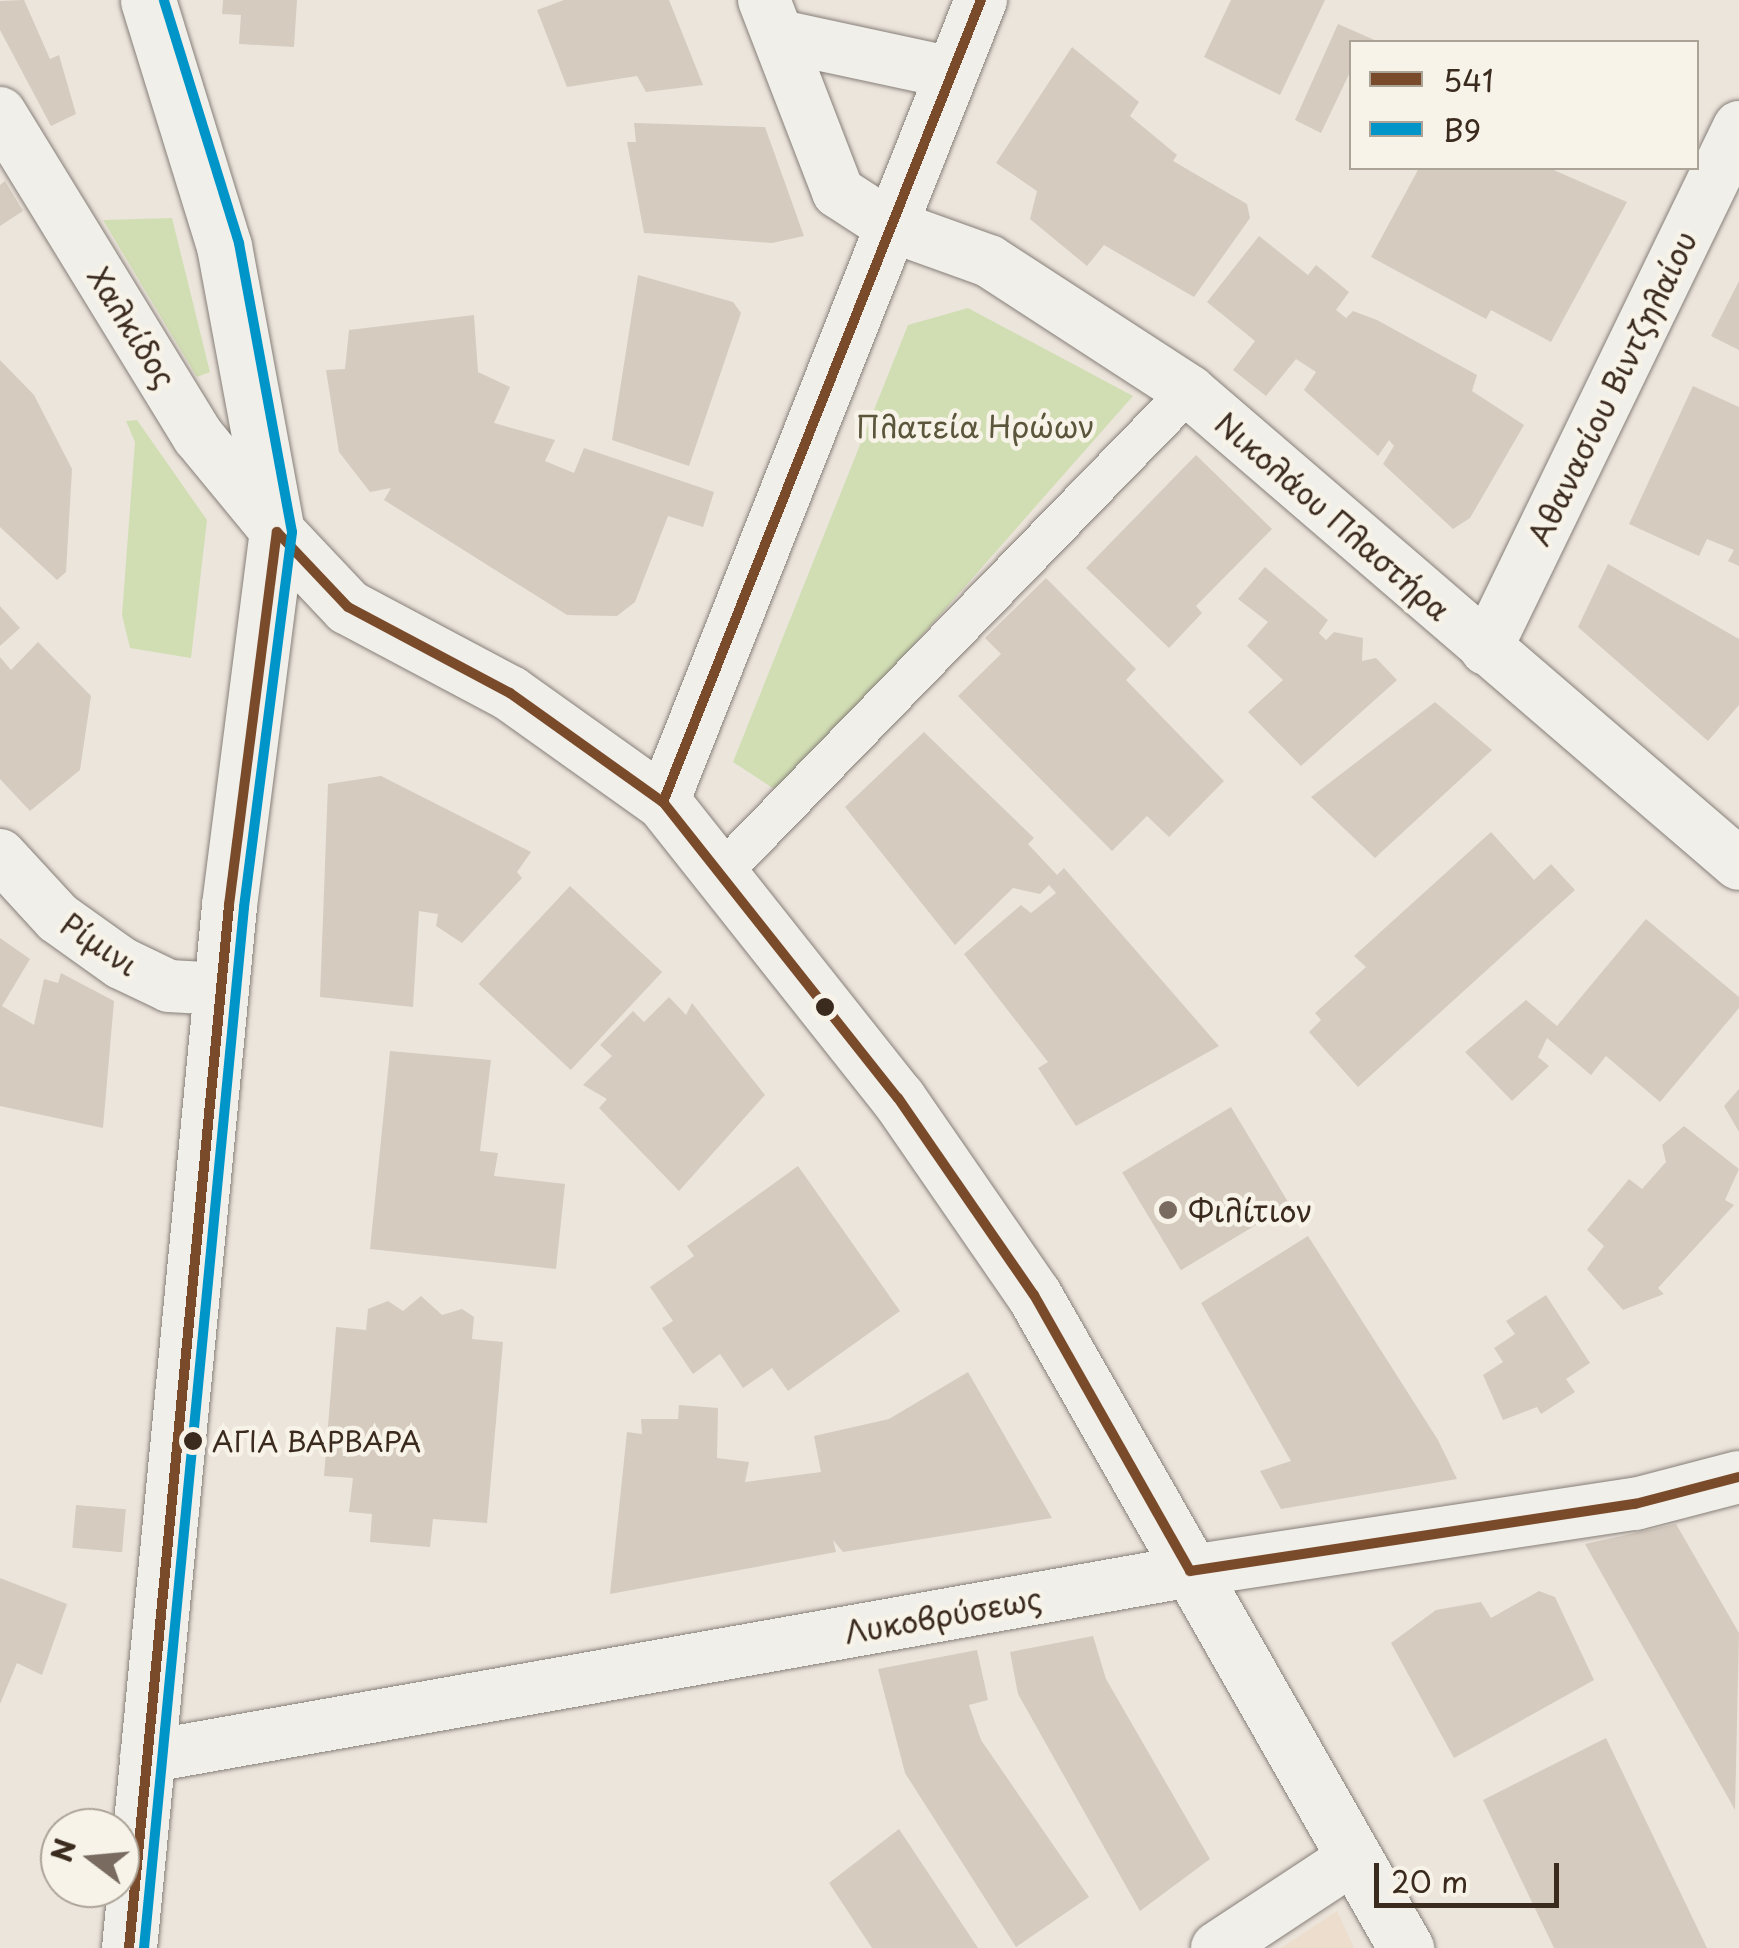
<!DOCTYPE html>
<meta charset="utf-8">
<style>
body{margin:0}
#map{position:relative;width:1739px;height:1948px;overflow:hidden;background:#ece5dc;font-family:"Playpen Sans",sans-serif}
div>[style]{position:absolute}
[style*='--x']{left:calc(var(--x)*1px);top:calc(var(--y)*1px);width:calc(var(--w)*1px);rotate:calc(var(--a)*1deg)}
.built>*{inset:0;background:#ecddcd}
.green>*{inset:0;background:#d1deb3}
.building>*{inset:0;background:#d5cbbf;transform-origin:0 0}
.roads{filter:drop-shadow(0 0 2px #867f78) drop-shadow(0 0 2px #867f78)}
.pedestrian>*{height:40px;margin:-20px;padding:0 20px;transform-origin:20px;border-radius:20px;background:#f1efea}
.minor>*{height:52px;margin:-26px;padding:0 26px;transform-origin:26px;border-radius:26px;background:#f1efea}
.secondary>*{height:55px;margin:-27.5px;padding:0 27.5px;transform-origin:27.5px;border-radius:27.5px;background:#f1efea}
.bus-1>*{height:10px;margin:-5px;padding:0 5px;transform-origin:5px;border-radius:5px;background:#7a4b2a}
.bus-2>*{height:10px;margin:-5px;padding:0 5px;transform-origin:5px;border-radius:5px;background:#0095c8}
.dots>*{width:28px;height:28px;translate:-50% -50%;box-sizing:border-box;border:5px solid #f7f3e8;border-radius:50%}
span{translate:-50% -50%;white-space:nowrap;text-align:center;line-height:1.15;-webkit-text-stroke:9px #f7f3e8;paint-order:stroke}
.bus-label{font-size:28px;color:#3b2a1e}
.left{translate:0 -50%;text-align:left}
.street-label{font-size:30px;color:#3b2a1e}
.park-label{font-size:30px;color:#5b563b}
.poi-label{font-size:30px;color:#3b2a1e}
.legend{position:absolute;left:1349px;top:40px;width:350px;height:130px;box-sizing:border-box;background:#f7f3e8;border:2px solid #aca397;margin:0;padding:12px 18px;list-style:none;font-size:30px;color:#3b2a1e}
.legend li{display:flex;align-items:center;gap:20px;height:50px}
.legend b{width:50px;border:2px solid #aca397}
.north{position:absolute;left:40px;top:1808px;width:100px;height:100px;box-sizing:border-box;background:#f7f3e8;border:2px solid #aca397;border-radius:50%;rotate:286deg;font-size:28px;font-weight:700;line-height:40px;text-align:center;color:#3b2a1e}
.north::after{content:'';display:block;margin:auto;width:35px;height:45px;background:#796b60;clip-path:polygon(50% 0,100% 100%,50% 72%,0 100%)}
.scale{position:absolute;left:1374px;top:1863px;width:185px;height:45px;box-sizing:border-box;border:5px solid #3b2a1e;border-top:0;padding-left:12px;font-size:30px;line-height:35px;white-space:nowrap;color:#3b2a1e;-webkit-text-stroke:8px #f7f3e8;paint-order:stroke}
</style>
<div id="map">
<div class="built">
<i style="clip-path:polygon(1337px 1911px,1354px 1948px,1281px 1948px)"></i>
</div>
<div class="green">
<i style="clip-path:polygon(172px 218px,210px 372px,197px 377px,103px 220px)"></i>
<i style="clip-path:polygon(968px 308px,1133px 396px,782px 794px,733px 762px,908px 325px)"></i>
<i style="clip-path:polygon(137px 420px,207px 520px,191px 658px,130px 648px,122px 615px,135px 442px,126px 421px)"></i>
</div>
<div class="building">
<i style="clip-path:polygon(24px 0,50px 59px,59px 55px,76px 114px,51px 126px,0 30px,0 1px)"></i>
<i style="clip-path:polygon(223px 0,297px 0,294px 47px,239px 44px,241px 15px,222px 14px)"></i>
<i style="clip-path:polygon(564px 0,669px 0,703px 85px,646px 92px,637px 76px,567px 87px,537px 10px)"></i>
<i style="clip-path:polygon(1231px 0,1325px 0,1280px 95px,1204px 57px)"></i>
<i style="clip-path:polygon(1338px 24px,1379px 42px,1352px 42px,1352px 68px,1321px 133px,1295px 120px)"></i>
<i style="clip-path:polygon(1072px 47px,1139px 102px,1130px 116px,1177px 155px,1173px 161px,1247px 204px,1250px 218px,1194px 297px,1104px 245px,1087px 266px,1030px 219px,1037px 191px,996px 163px)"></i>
<i style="clip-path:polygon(634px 123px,765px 127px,804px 236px,772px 243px,644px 233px,627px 142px,636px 142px)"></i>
<i style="clip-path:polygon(1419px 168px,1549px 168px,1627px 202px,1551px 342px,1491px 310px,1486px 319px,1371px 257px)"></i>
<i style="clip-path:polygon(5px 181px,23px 211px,0 226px,0 185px)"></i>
<i style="clip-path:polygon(1259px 236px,1308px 275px,1316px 265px,1349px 292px,1336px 310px,1346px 318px,1353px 311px,1377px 320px,1477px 375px,1472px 391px,1524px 425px,1470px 518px,1453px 529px,1383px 464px,1394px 446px,1389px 440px,1378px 456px,1304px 390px,1316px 372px,1296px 359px,1266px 396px,1233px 370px,1255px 341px,1207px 302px)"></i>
<i style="clip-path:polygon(638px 275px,733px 302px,741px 313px,689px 466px,612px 440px)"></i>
<i style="clip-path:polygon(1739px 281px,1739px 350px,1711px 336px)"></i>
<i style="clip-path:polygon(474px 315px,478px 372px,510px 387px,494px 423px,555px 440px,545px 461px,574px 473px,584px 448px,714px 492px,703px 527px,668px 516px,635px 602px,617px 616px,567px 615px,384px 500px,391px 488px,370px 492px,339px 452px,326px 370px,345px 369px,349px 330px)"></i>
<i style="clip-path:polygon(0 360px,34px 395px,72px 469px,66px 572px,57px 580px,0 527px)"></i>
<i style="clip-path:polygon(1693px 386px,1739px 407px,1739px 566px,1728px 561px,1734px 550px,1707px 539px,1699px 556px,1629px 524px)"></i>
<i style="clip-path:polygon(1196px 455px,1272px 529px,1196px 606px,1202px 613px,1169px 648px,1086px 568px)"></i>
<i style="clip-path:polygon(1608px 564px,1739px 639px,1739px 705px,1708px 741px,1578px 627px)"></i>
<i style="clip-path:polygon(1265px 567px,1328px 620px,1319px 633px,1326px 640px,1334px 632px,1363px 638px,1362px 661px,1376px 658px,1397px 680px,1301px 766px,1248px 712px,1283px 680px,1247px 646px,1268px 622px,1238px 599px)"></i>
<i style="clip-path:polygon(1046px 578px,1136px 669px,1126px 680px,1224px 781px,1169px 837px,1147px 816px,1112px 851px,958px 696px,1001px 654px,985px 638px)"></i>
<i style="clip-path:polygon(0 606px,20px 628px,0 646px)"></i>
<i style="clip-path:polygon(38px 642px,91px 696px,80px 770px,30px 811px,0 779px,0 657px,11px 670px)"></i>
<i style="clip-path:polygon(1435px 702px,1492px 750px,1375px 858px,1311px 797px)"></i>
<i style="clip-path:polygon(924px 732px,1034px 838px,1028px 844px,1057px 875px,1064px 868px,1219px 1046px,1076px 1126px,1038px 1068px,1048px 1062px,964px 954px,1021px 905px,1031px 913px,1056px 893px,1049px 885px,1040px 894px,1013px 888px,955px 945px,845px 807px)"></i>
<i style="clip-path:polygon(381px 776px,531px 852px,517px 872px,522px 878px,462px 943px,436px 926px,438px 914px,419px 911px,413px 1007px,320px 997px,328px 784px)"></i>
<i style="clip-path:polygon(1491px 832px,1534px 880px,1551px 864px,1575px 890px,1358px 1087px,1309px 1032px,1321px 1020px,1315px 1013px,1366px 967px,1354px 956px)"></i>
<i style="left:570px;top:886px;width:126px;height:134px;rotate:43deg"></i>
<i style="clip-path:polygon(1646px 919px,1739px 997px,1739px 1008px,1660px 1102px,1606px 1056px,1591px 1075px,1547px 1038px,1538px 1057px,1549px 1066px,1512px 1101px,1465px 1052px,1526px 1000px,1557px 1026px)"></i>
<i style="clip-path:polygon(0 938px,30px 959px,2px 1006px,34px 1025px,44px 979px,58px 983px,61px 973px,114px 1001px,103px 1128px,0 1106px)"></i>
<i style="clip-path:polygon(669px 997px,686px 1015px,692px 1003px,765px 1095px,679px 1191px,599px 1108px,607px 1099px,583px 1085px,612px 1056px,600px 1045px,633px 1011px,644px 1022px)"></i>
<i style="clip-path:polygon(390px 1051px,491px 1060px,480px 1151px,498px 1153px,494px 1176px,565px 1184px,556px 1269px,370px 1249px)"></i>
<i style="clip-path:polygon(1739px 1089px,1739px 1132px,1724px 1106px)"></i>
<i style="left:1231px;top:1107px;width:114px;height:127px;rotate:59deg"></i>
<i style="clip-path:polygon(1684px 1126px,1739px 1169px,1725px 1200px,1734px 1205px,1658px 1288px,1664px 1294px,1623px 1310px,1587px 1269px,1604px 1246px,1587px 1230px,1629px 1179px,1642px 1189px,1666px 1162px,1662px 1145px)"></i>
<i style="clip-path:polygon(798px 1166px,900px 1311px,788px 1391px,772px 1368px,743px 1388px,720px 1354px,693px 1374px,662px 1328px,673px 1321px,650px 1287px,694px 1256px,687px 1246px)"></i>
<i style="clip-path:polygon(1308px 1236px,1438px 1440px,1457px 1479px,1281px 1509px,1260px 1471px,1291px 1461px,1201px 1303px)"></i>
<i style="clip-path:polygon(1546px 1295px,1590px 1363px,1566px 1379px,1575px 1392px,1541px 1414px,1537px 1407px,1503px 1420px,1483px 1375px,1503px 1362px,1494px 1348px,1515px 1334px,1506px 1321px)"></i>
<i style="clip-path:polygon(421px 1296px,442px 1315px,462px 1309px,474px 1317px,472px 1339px,503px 1342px,487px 1523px,433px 1519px,430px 1547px,370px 1542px,372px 1514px,349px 1512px,353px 1478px,324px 1476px,336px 1327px,366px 1330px,368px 1309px,388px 1301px,403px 1311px)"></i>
<i style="clip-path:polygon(968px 1372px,1052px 1518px,843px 1552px,833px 1540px,836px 1552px,610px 1594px,627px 1432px,642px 1434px,641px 1419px,678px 1419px,679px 1405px,718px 1408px,717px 1458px,749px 1462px,745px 1482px,821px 1472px,814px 1436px,889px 1419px)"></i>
<i style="left:76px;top:1505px;width:50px;height:43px;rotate:5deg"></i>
<i style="clip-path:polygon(1676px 1524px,1739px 1633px,1735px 1810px,1585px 1544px)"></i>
<i style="clip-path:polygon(0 1578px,67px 1604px,42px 1675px,17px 1663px,0 1704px)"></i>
<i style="clip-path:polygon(1539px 1591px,1555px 1597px,1594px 1680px,1454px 1758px,1391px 1643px,1436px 1610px,1481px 1602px,1491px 1618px)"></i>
<i style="clip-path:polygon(1093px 1636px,1106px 1679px,1210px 1859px,1140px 1911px,1018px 1694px,1010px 1652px)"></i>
<i style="clip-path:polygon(977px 1650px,988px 1700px,969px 1705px,981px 1740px,1089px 1897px,1016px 1947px,905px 1773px,878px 1669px)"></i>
<i style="clip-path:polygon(1606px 1738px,1707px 1948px,1554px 1948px,1483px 1800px)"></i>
<i style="clip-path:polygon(899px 1829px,978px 1948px,872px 1948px,829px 1883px)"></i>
</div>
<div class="roads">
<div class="pedestrian">
<i style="--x:720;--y:874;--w:673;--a:-45.84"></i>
</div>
<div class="minor">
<i style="--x:764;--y:0;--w:206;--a:68.9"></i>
<i style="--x:838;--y:192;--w:61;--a:32.9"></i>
<i style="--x:889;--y:225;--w:106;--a:19.8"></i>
<i style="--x:989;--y:261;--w:239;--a:33"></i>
<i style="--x:1189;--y:391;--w:725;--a:40.7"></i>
<i style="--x:780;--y:36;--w:172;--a:12.1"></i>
<i style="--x:0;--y:113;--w:379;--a:58.5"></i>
<i style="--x:198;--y:436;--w:124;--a:50.5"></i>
<i style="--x:1486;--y:649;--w:580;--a:-64.14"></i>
<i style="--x:663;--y:802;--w:863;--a:-68.37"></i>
<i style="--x:0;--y:855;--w:86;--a:47.4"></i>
<i style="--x:58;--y:918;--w:77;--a:35.5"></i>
<i style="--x:121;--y:963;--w:53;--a:25.6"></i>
<i style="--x:169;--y:986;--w:53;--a:3.2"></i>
<i style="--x:146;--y:1757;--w:1060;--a:-10.1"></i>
<i style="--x:1190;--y:1571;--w:450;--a:-8.6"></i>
<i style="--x:1635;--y:1504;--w:107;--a:-14.6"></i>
<i style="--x:1217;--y:1948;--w:165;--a:-33.4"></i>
</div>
<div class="secondary">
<i style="--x:277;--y:532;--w:103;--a:46.6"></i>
<i style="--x:348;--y:607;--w:183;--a:28"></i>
<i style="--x:510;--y:693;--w:188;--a:35.5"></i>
<i style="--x:663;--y:802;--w:378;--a:51.6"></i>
<i style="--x:898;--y:1098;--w:239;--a:55.4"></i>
<i style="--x:1034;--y:1295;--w:752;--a:60.33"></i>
<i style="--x:129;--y:1948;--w:1048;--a:-84.52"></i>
<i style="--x:229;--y:905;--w:376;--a:-82.7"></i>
<i style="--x:277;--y:532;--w:291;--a:-100.5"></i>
<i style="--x:224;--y:246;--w:257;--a:-107.2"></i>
</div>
</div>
<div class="bus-1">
<i style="--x:277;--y:532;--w:103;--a:46.6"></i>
<i style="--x:348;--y:607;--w:183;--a:28"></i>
<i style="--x:510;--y:693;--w:188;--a:35.5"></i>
<i style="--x:663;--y:802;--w:378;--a:51.6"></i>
<i style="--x:898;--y:1098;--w:239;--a:55.4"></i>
<i style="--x:1034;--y:1295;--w:317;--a:60.5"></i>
<i style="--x:1190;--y:1571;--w:450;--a:-8.6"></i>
<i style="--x:1635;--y:1504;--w:107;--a:-14.6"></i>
<i style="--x:663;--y:802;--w:863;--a:-68.37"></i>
<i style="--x:129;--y:1948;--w:1048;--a:-84.52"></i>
<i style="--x:229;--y:905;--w:376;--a:-82.7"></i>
</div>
<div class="bus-2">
<i style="--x:144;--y:1948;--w:1046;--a:-84.51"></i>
<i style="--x:244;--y:907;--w:378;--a:-82.7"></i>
<i style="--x:292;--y:532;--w:294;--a:-100.4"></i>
<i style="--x:239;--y:243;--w:254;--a:-107.2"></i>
</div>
<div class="dots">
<i style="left:825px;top:1007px;background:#3b2a1e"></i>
<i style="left:1168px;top:1210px;background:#796b60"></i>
<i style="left:193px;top:1441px;background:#3b2a1e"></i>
</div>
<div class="bus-label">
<span class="left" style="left:212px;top:1441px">ΑΓΙΑ ΒΑΡΒΑΡΑ</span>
</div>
<div class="street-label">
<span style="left:132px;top:327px;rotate:58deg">Χαλκίδος</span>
<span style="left:1612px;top:388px;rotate:-64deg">Αθανασίου Βιντζηλαίου</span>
<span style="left:1333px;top:516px;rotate:41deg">Νικολάου Πλαστήρα</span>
<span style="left:100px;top:944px;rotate:34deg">Ρίμινι</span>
<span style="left:943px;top:1615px;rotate:-10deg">Λυκοβρύσεως</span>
</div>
<div class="park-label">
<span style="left:975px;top:426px">Πλατεία Ηρώων</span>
</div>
<div class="poi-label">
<span class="left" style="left:1188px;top:1210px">Φιλίτιον</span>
</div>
<ul class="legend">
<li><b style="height:12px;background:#7a4b2a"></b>541</li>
<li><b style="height:12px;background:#0095c8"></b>Β9</li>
</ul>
<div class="north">N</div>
<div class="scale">20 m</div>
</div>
